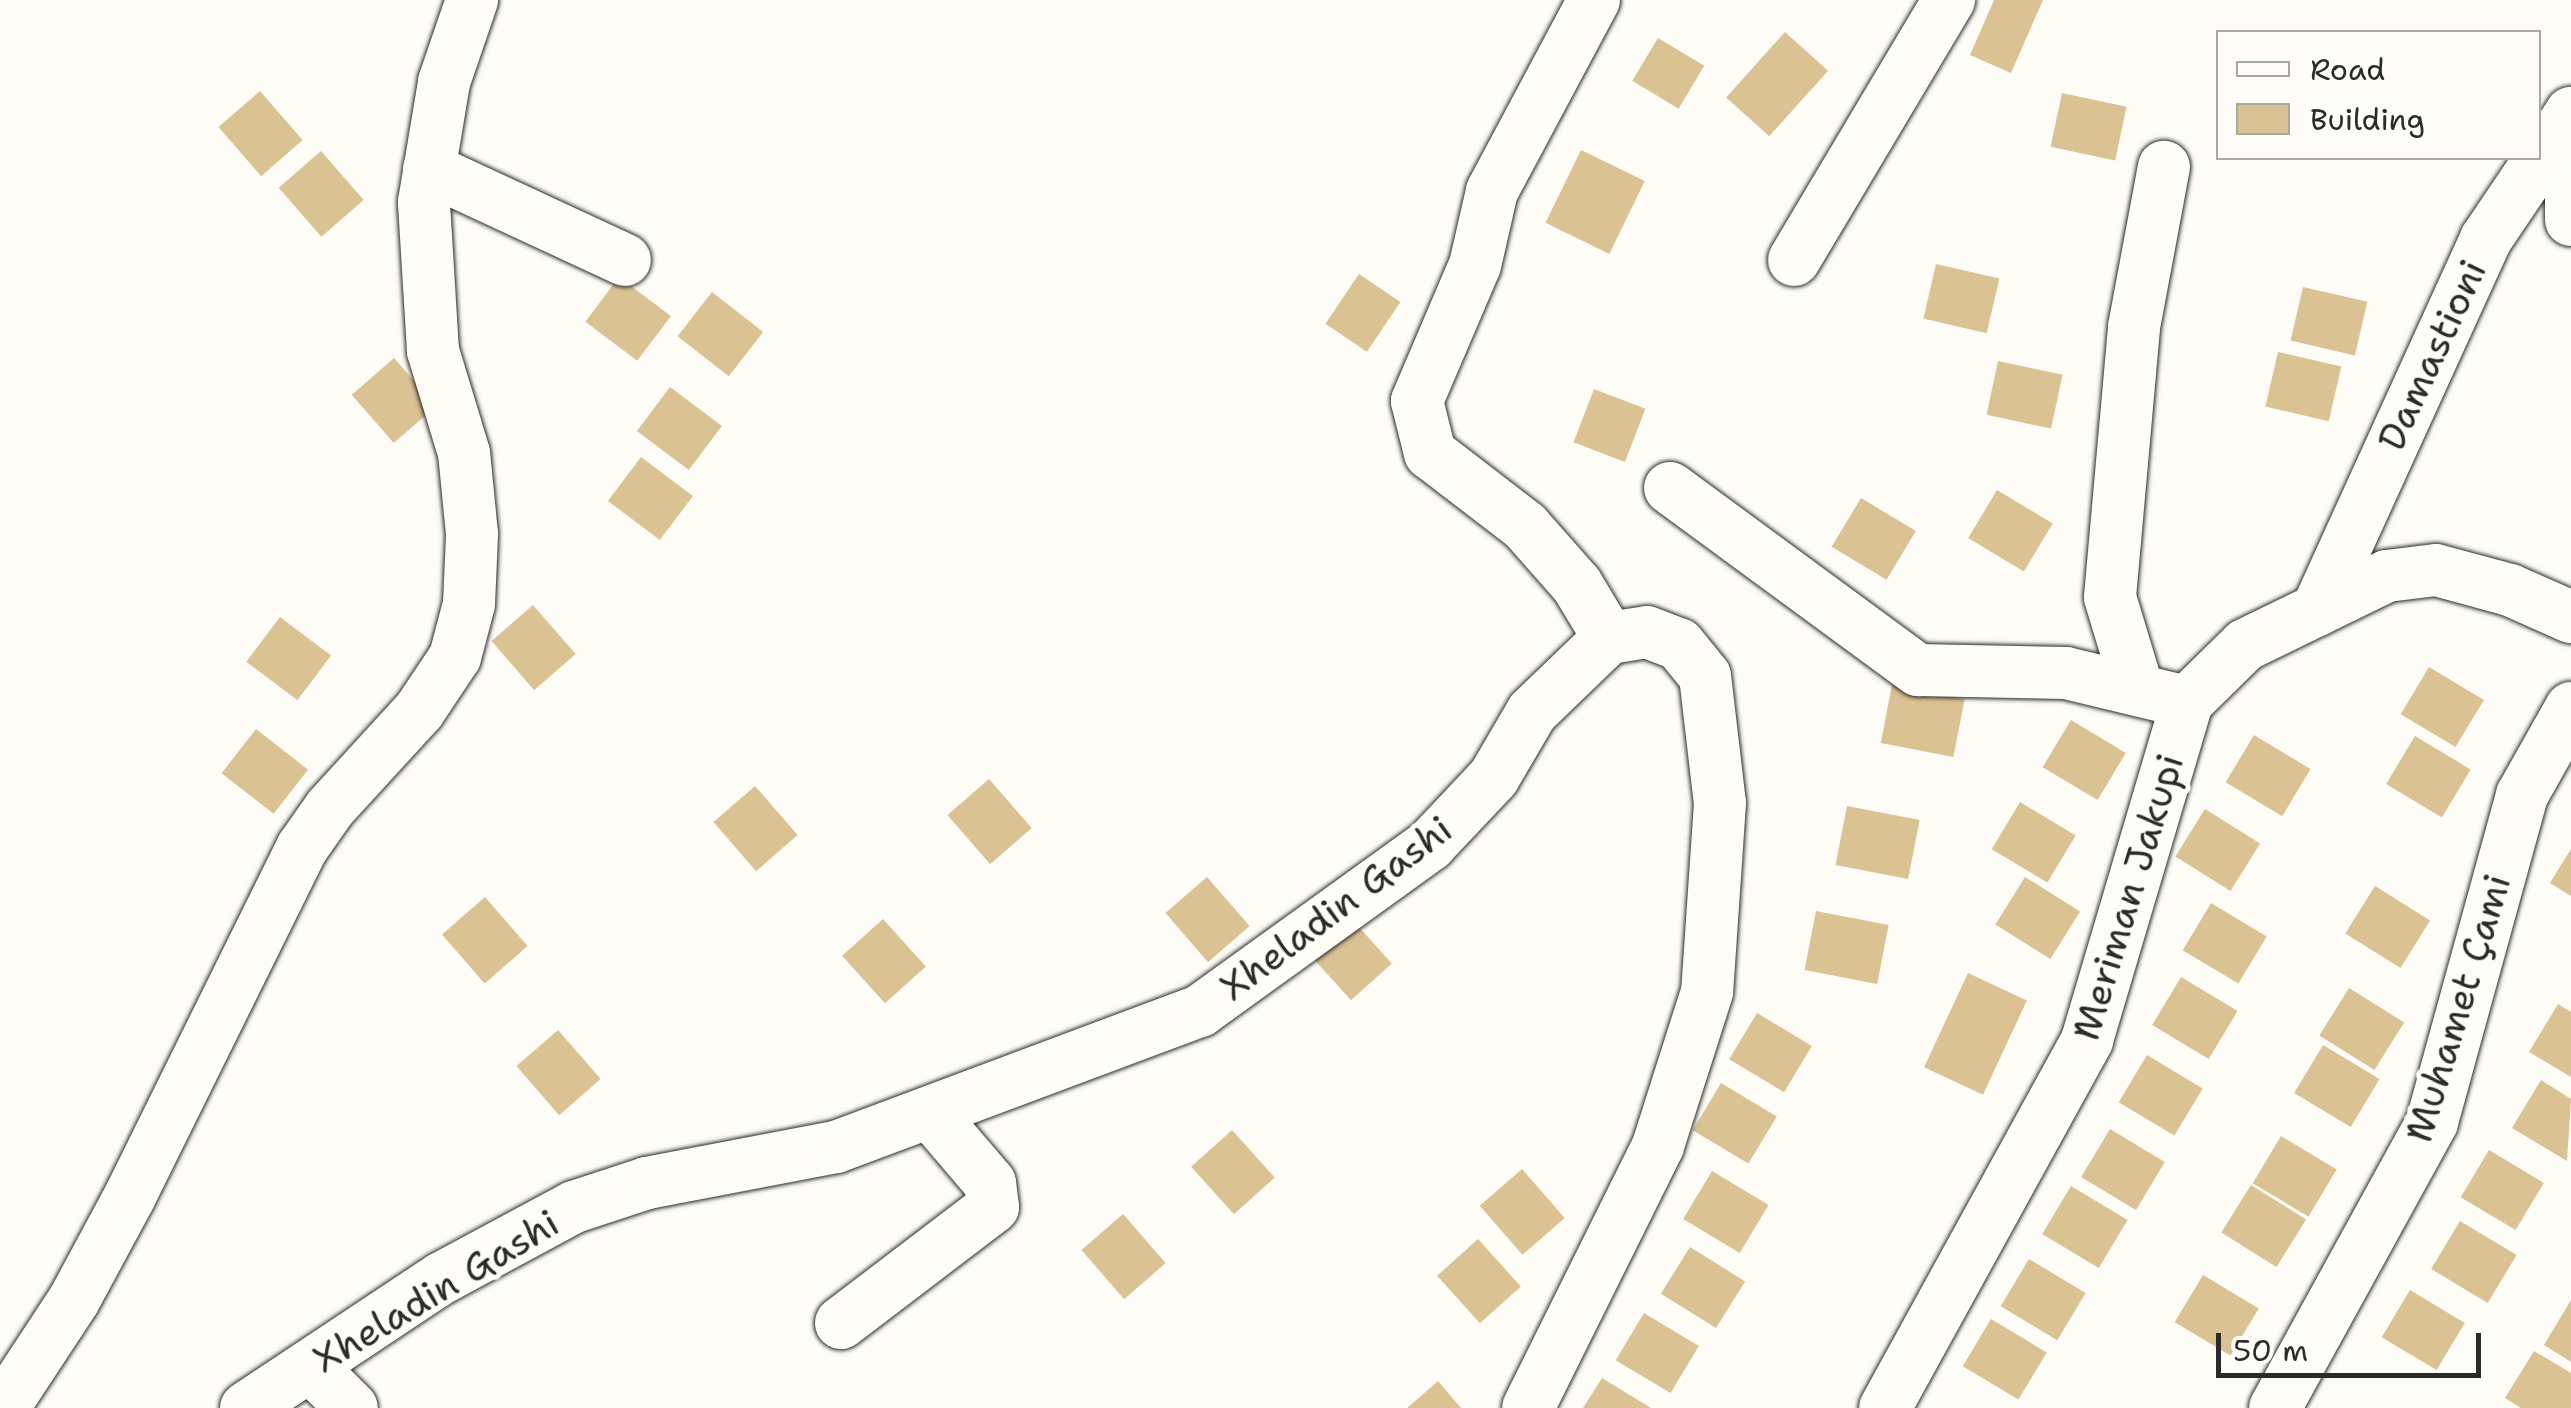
<!DOCTYPE html>
<meta charset="utf-8">
<style>
body{margin:0}
#map{position:relative;width:2571px;height:1408px;overflow:hidden;background:#fdfcf7;font-family:"Shantell Sans",sans-serif}
div>[style]{position:absolute}
[style*='--x']{left:calc(var(--x)*1px);top:calc(var(--y)*1px);width:calc(var(--w)*1px);rotate:calc(var(--a)*1deg)}
.building>*{inset:0;background:#dbc292;transform-origin:0 0}
.roads{filter:drop-shadow(0 0 2px #2b2b2b) drop-shadow(0 0 2px #2b2b2b)}
.minor>*{height:52px;margin:-26px;padding:0 26px;transform-origin:26px;border-radius:26px;background:#fdfcf7}
span{translate:-50% -50%;white-space:nowrap;text-align:center;line-height:1.15;-webkit-text-stroke:10px #fdfcf7;paint-order:stroke}
.street-label{font-size:38px;color:#2b2b2b}
.legend{position:absolute;left:2216px;top:30px;width:325px;height:130px;box-sizing:border-box;background:#fdfcf7;border:2px solid #a9a8a5;margin:0;padding:12px 18px;list-style:none;font-size:30px;color:#2b2b2b}
.legend li{display:flex;align-items:center;gap:20px;height:50px}
.legend b{width:50px;border:2px solid #a9a8a5}
.scale{position:absolute;left:2216px;top:1333px;width:265px;height:45px;box-sizing:border-box;border:5px solid #2b2b2b;border-top:0;padding-left:12px;font-size:30px;line-height:35px;white-space:nowrap;color:#2b2b2b;-webkit-text-stroke:8px #fdfcf7;paint-order:stroke}
</style>
<div id="map">
<div class="building">
<i style="clip-path:polygon(1994px 0,2043px 0,2011px 73px,1970px 55px)"></i>
<i style="left:1785px;top:32px;width:58px;height:88px;rotate:42deg"></i>
<i style="left:1658px;top:38px;width:54px;height:50px;rotate:31deg"></i>
<i style="left:260px;top:91px;width:65px;height:55px;rotate:49deg"></i>
<i style="left:2062px;top:93px;width:66px;height:55px;rotate:12deg"></i>
<i style="left:1581px;top:150px;width:71px;height:81px;rotate:26deg"></i>
<i style="left:321px;top:151px;width:65px;height:56px;rotate:49deg"></i>
<i style="left:1936px;top:264px;width:65px;height:56px;rotate:13deg"></i>
<i style="left:1359px;top:274px;width:50px;height:60px;rotate:34deg"></i>
<i style="left:619px;top:277px;width:65px;height:56px;rotate:37deg"></i>
<i style="left:2303px;top:287px;width:66px;height:55px;rotate:13deg"></i>
<i style="left:712px;top:292px;width:65px;height:56px;rotate:38deg"></i>
<i style="left:2278px;top:352px;width:65px;height:56px;rotate:13deg"></i>
<i style="left:394px;top:358px;width:64px;height:56px;rotate:49deg"></i>
<i style="left:1998px;top:361px;width:66px;height:55px;rotate:12deg"></i>
<i style="left:670px;top:387px;width:65px;height:55px;rotate:37deg"></i>
<i style="left:1594px;top:389px;width:55px;height:57px;rotate:21deg"></i>
<i style="left:641px;top:457px;width:65px;height:55px;rotate:37deg"></i>
<i style="left:1997px;top:490px;width:65px;height:56px;rotate:31deg"></i>
<i style="left:1861px;top:498px;width:64px;height:57px;rotate:31deg"></i>
<i style="left:533px;top:605px;width:65px;height:55px;rotate:49deg"></i>
<i style="left:280px;top:617px;width:64px;height:56px;rotate:37deg"></i>
<i style="left:2429px;top:667px;width:64px;height:55px;rotate:31deg"></i>
<i style="left:1892px;top:685px;width:74px;height:59px;rotate:11deg"></i>
<i style="left:2071px;top:720px;width:64px;height:55px;rotate:31deg"></i>
<i style="left:256px;top:729px;width:66px;height:56px;rotate:38deg"></i>
<i style="left:2254px;top:735px;width:66px;height:55px;rotate:31deg"></i>
<i style="left:2415px;top:736px;width:65px;height:56px;rotate:31deg"></i>
<i style="left:989px;top:779px;width:65px;height:55px;rotate:49deg"></i>
<i style="left:755px;top:786px;width:65px;height:55px;rotate:49deg"></i>
<i style="left:2020px;top:802px;width:65px;height:55px;rotate:31deg"></i>
<i style="left:1847px;top:806px;width:74px;height:60px;rotate:11deg"></i>
<i style="left:2205px;top:809px;width:65px;height:56px;rotate:32deg"></i>
<i style="clip-path:polygon(2571px 849px,2571px 896px,2550px 883px)"></i>
<i style="left:1207px;top:877px;width:65px;height:55px;rotate:49deg"></i>
<i style="left:2025px;top:877px;width:65px;height:56px;rotate:32deg"></i>
<i style="left:2375px;top:886px;width:65px;height:56px;rotate:32deg"></i>
<i style="left:485px;top:897px;width:65px;height:57px;rotate:49deg"></i>
<i style="left:2211px;top:903px;width:65px;height:55px;rotate:31deg"></i>
<i style="left:1816px;top:911px;width:74px;height:60px;rotate:11deg"></i>
<i style="left:1349px;top:916px;width:64px;height:55px;rotate:48deg"></i>
<i style="left:883px;top:919px;width:64px;height:55px;rotate:48deg"></i>
<i style="left:1968px;top:973px;width:65px;height:104px;rotate:25deg"></i>
<i style="left:2181px;top:977px;width:66px;height:56px;rotate:31deg"></i>
<i style="left:2349px;top:988px;width:65px;height:56px;rotate:32deg"></i>
<i style="clip-path:polygon(2558px 1004px,2571px 1012px,2571px 1077px,2529px 1052px)"></i>
<i style="left:1757px;top:1013px;width:64px;height:54px;rotate:31deg"></i>
<i style="left:558px;top:1030px;width:65px;height:55px;rotate:49deg"></i>
<i style="left:2323px;top:1045px;width:66px;height:56px;rotate:31deg"></i>
<i style="left:2147px;top:1055px;width:65px;height:55px;rotate:31deg"></i>
<i style="clip-path:polygon(2541px 1080px,2571px 1099px,2567px 1161px,2512px 1128px)"></i>
<i style="left:1721px;top:1083px;width:65px;height:55px;rotate:31deg"></i>
<i style="left:2110px;top:1129px;width:64px;height:56px;rotate:31deg"></i>
<i style="left:1232px;top:1130px;width:64px;height:55px;rotate:48deg"></i>
<i style="left:2281px;top:1136px;width:65px;height:55px;rotate:31deg"></i>
<i style="left:2489px;top:1150px;width:64px;height:55px;rotate:31deg"></i>
<i style="left:1522px;top:1169px;width:65px;height:56px;rotate:49deg"></i>
<i style="left:1712px;top:1171px;width:66px;height:56px;rotate:31deg"></i>
<i style="left:2251px;top:1185px;width:65px;height:56px;rotate:32deg"></i>
<i style="left:2071px;top:1186px;width:66px;height:56px;rotate:31deg"></i>
<i style="left:1123px;top:1214px;width:65px;height:55px;rotate:49deg"></i>
<i style="left:2460px;top:1221px;width:66px;height:56px;rotate:31deg"></i>
<i style="left:1478px;top:1239px;width:64px;height:55px;rotate:48deg"></i>
<i style="left:1690px;top:1247px;width:65px;height:55px;rotate:32deg"></i>
<i style="left:2029px;top:1259px;width:66px;height:55px;rotate:31deg"></i>
<i style="left:2203px;top:1275px;width:65px;height:55px;rotate:31deg"></i>
<i style="left:2410px;top:1290px;width:64px;height:55px;rotate:31deg"></i>
<i style="clip-path:polygon(2571px 1300px,2571px 1362px,2544px 1345px)"></i>
<i style="left:1644px;top:1313px;width:64px;height:55px;rotate:31deg"></i>
<i style="left:1991px;top:1319px;width:65px;height:55px;rotate:31deg"></i>
<i style="clip-path:polygon(2534px 1351px,2571px 1373px,2571px 1408px,2521px 1408px,2505px 1398px)"></i>
<i style="clip-path:polygon(1602px 1378px,1651px 1408px,1583px 1408px)"></i>
<i style="clip-path:polygon(1438px 1381px,1461px 1408px,1407px 1408px)"></i>
</div>
<div class="roads">
<div class="minor">
<i style="--x:1594;--y:0;--w:217;--a:118.1"></i>
<i style="--x:1492;--y:191;--w:76;--a:102.9"></i>
<i style="--x:1475;--y:265;--w:148;--a:113.1"></i>
<i style="--x:1417;--y:401;--w:54;--a:76"></i>
<i style="--x:1430;--y:453;--w:120;--a:37.5"></i>
<i style="--x:1525;--y:526;--w:79;--a:48.6"></i>
<i style="--x:1577;--y:585;--w:62;--a:58.9"></i>
<i style="--x:2571;--y:113;--w:107;--a:90"></i>
<i style="--x:429;--y:169;--w:216;--a:24.9"></i>
<i style="--x:1794;--y:260;--w:303;--a:-59.2"></i>
<i style="--x:1670;--y:488;--w:308;--a:36.3"></i>
<i style="--x:1918;--y:670;--w:148;--a:1.2"></i>
<i style="--x:2066;--y:673;--w:124;--a:13.5"></i>
<i style="--x:2317;--y:610;--w:408;--a:-65.5"></i>
<i style="--x:2486;--y:239;--w:152;--a:-56"></i>
<i style="--x:2138;--y:690;--w:97;--a:-106.8"></i>
<i style="--x:2110;--y:597;--w:271;--a:-84.9"></i>
<i style="--x:2134;--y:327;--w:163;--a:-79.4"></i>
<i style="--x:841;--y:1323;--w:191;--a:-37.3"></i>
<i style="--x:993;--y:1207;--w:24;--a:-97"></i>
<i style="--x:990;--y:1183;--w:91;--a:-130.5"></i>
<i style="--x:310;--y:1366;--w:59;--a:45"></i>
<i style="--x:3;--y:1408;--w:129;--a:-56.7"></i>
<i style="--x:74;--y:1300;--w:118;--a:-61.7"></i>
<i style="--x:130;--y:1196;--w:388;--a:-63.7"></i>
<i style="--x:302;--y:848;--w:49;--a:-55"></i>
<i style="--x:330;--y:808;--w:132;--a:-47.5"></i>
<i style="--x:419;--y:711;--w:65;--a:-56.3"></i>
<i style="--x:455;--y:657;--w:55;--a:-75.2"></i>
<i style="--x:469;--y:604;--w:70;--a:-87.5"></i>
<i style="--x:472;--y:534;--w:81;--a:-95.6"></i>
<i style="--x:464;--y:453;--w:107;--a:-106.9"></i>
<i style="--x:433;--y:351;--w:149;--a:-93.5"></i>
<i style="--x:424;--y:202;--w:122;--a:-80.5"></i>
<i style="--x:444;--y:82;--w:87;--a:-71.1"></i>
<i style="--x:246;--y:1408;--w:235;--a:-33.6"></i>
<i style="--x:442;--y:1278;--w:150;--a:-28.3"></i>
<i style="--x:574;--y:1207;--w:77;--a:-18.2"></i>
<i style="--x:647;--y:1183;--w:192;--a:-10.8"></i>
<i style="--x:836;--y:1147;--w:389;--a:-20.5"></i>
<i style="--x:1200;--y:1011;--w:284;--a:-35.8"></i>
<i style="--x:1430;--y:845;--w:93;--a:-46.7"></i>
<i style="--x:1494;--y:777;--w:75;--a:-59.7"></i>
<i style="--x:1532;--y:712;--w:107;--a:-43.9"></i>
<i style="--x:1609;--y:638;--w:38;--a:-9"></i>
<i style="--x:1647;--y:632;--w:34;--a:21"></i>
<i style="--x:1679;--y:644;--w:41;--a:50.9"></i>
<i style="--x:1705;--y:676;--w:128;--a:83.3"></i>
<i style="--x:1720;--y:803;--w:189;--a:93.9"></i>
<i style="--x:1707;--y:992;--w:162;--a:107.7"></i>
<i style="--x:1658;--y:1146;--w:292;--a:116.4"></i>
<i style="--x:1885;--y:1408;--w:420;--a:-61.2"></i>
<i style="--x:2087;--y:1040;--w:352;--a:-73.5"></i>
<i style="--x:2187;--y:702;--w:81;--a:-44.5"></i>
<i style="--x:2245;--y:645;--w:158;--a:-25.9"></i>
<i style="--x:2387;--y:576;--w:49;--a:-7"></i>
<i style="--x:2436;--y:570;--w:77;--a:15.1"></i>
<i style="--x:2510;--y:590;--w:67;--a:23.9"></i>
<i style="--x:2275;--y:1408;--w:326;--a:-61.2"></i>
<i style="--x:2432;--y:1122;--w:339;--a:-74.6"></i>
<i style="--x:2522;--y:795;--w:100;--a:-60.6"></i>
</div>
</div>
<div class="street-label">
<span style="left:2432px;top:355px;rotate:-65deg">Damastioni</span>
<span style="left:2128px;top:897px;rotate:-73deg">Meriman Jakupi</span>
<span style="left:1336px;top:908px;rotate:-37deg">Xheladin Gashi</span>
<span style="left:2458px;top:1008px;rotate:-73deg">Muhamet Çami</span>
<span style="left:436px;top:1291px;rotate:-31deg">Xheladin Gashi</span>
</div>
<ul class="legend">
<li><b style="height:12px;background:#fdfcf7"></b>Road</li>
<li><b style="height:28px;background:#dbc292"></b>Building</li>
</ul>
<div class="scale">50 m</div>
</div>
